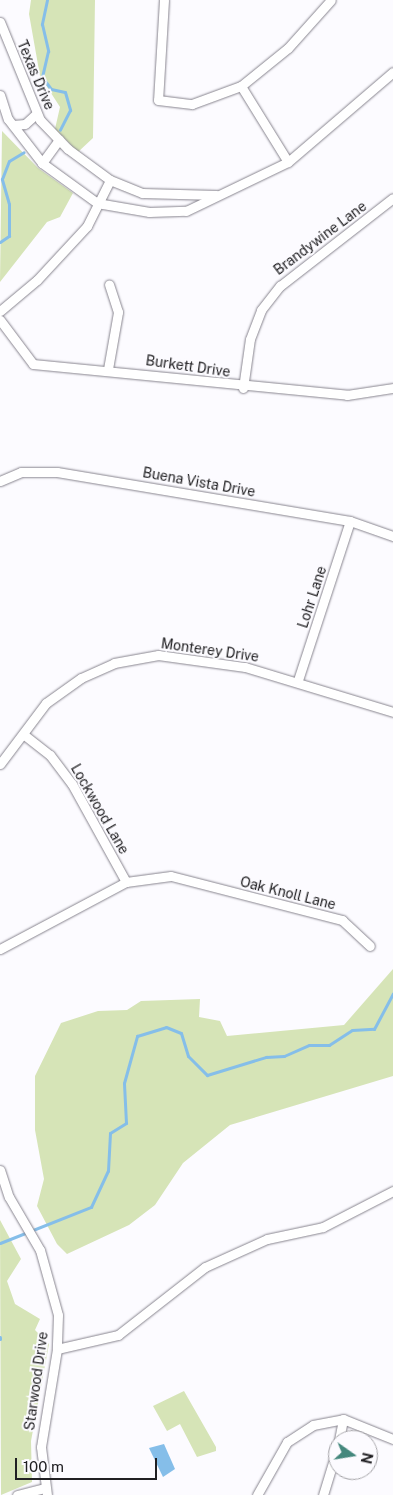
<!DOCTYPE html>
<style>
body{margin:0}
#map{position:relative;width:393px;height:1495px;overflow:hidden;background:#fcfbff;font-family:"Public Sans",sans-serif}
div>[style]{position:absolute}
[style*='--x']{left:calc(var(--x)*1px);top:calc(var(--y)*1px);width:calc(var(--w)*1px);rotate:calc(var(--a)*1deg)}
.green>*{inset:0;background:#d6e4b7}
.water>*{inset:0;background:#85bee9}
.stream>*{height:3px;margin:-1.5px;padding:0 1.5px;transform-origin:1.5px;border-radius:1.5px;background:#85bee9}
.roads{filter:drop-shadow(0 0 1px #88858f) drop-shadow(0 0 1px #88858f)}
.minor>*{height:9px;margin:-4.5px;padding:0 4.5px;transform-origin:4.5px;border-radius:4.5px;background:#fff}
span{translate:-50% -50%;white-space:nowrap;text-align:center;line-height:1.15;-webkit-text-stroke:4px #fcfbff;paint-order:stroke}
.street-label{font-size:14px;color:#212023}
.north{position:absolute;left:328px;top:1430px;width:50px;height:50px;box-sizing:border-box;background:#fcfbff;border:1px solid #a4a3a7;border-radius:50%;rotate:103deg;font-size:14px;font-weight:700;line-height:20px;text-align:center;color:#212023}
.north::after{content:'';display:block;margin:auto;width:18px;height:22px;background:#44887d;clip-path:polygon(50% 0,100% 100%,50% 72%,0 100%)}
.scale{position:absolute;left:15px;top:1458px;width:142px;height:22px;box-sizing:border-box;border:2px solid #212023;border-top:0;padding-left:6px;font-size:15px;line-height:18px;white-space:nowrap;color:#212023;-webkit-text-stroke:4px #fcfbff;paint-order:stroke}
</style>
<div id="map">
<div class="green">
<i style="clip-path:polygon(31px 0,95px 0,93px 138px,78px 152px,55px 129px,60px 107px,40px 76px,29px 14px)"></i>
<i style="clip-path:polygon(2px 131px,38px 168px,73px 193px,60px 217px,47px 222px,0 282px)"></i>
<i style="clip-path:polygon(393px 969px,393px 1076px,230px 1125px,183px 1163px,155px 1205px,129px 1225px,67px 1254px,57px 1244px,37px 1206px,44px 1179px,35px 1130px,35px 1076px,61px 1023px,98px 1011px,127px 1010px,141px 1001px,200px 999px,199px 1017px,220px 1021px,227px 1036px,344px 1025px)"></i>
<i style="clip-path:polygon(0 1220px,21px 1259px,7px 1281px,15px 1304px,40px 1319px,35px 1330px,49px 1344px,31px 1441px,32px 1482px,1px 1495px)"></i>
<i style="clip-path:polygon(184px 1391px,216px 1447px,216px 1451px,197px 1457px,180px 1424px,167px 1431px,153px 1406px)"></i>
</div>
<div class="water">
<i style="clip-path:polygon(164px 1444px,175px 1469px,163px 1477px,149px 1448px)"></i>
</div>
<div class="stream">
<i style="--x:47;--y:0;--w:25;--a:102"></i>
<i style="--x:42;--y:24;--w:28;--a:77"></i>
<i style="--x:48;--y:51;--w:27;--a:103"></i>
<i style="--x:42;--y:77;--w:15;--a:53"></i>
<i style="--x:51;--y:89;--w:14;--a:12"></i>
<i style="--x:65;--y:92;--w:19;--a:74"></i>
<i style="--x:70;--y:110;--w:22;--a:117"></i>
<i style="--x:0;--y:242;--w:11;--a:-34"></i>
<i style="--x:9;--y:236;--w:32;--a:-90"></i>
<i style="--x:9;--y:204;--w:26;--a:-106"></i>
<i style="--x:2;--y:179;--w:19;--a:-69"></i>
<i style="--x:9;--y:161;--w:17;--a:-31"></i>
<i style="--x:0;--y:1243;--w:98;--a:-21.6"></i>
<i style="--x:91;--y:1207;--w:40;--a:-65"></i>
<i style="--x:108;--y:1171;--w:38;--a:-87"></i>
<i style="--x:110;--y:1133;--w:19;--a:-32"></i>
<i style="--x:126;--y:1123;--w:40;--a:-92.9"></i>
<i style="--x:124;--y:1083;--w:49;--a:-74.5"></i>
<i style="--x:137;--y:1036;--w:30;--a:-17"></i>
<i style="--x:166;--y:1027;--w:16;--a:22"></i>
<i style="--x:181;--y:1033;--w:24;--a:73"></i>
<i style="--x:188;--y:1056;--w:27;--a:45"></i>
<i style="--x:207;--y:1075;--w:62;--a:-17"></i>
<i style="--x:266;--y:1057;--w:18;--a:-3"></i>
<i style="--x:284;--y:1056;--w:27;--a:-24"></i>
<i style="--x:309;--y:1045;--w:20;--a:0"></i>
<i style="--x:329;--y:1045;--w:27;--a:-33"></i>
<i style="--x:352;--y:1030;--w:22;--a:-3"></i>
<i style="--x:374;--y:1029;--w:40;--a:-62"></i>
<i style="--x:0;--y:1337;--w:2;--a:90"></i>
</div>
<div class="roads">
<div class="minor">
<i style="--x:164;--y:0;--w:100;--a:93.4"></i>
<i style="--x:158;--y:100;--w:34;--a:7"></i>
<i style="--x:192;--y:104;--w:52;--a:-20.2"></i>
<i style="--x:241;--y:86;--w:60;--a:-39"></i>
<i style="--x:288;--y:48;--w:64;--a:-48.1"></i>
<i style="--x:0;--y:22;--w:106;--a:67.8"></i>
<i style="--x:40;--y:120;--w:40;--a:46"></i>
<i style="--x:68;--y:149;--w:52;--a:36.4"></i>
<i style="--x:110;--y:180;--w:35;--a:22"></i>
<i style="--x:142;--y:193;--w:74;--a:1.5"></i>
<i style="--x:241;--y:86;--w:89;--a:58.3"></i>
<i style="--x:0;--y:95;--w:25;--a:72"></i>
<i style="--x:8;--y:119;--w:56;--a:52.3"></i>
<i style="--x:42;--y:163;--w:68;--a:36"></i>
<i style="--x:97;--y:203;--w:53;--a:9.8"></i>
<i style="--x:149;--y:212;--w:37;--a:-2"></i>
<i style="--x:186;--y:211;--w:113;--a:-25.7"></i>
<i style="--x:288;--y:162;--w:138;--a:-40.6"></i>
<i style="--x:13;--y:125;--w:12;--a:-5"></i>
<i style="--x:25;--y:124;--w:15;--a:-42"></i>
<i style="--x:42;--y:163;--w:29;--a:-54"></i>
<i style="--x:0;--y:311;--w:48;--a:-40"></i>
<i style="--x:37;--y:280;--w:74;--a:-47.2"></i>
<i style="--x:87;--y:226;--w:51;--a:-63.4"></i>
<i style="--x:0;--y:320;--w:55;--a:53.1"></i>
<i style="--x:33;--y:364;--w:316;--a:5.6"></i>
<i style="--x:347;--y:395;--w:47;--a:-8.7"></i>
<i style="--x:108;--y:369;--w:58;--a:-80"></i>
<i style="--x:118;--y:312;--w:29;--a:-108"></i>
<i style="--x:243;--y:388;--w:49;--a:-81.9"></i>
<i style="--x:250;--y:339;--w:31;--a:-69"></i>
<i style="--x:261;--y:310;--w:31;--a:-52"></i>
<i style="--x:280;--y:286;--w:143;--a:-37.9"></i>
<i style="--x:0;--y:481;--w:23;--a:-23"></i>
<i style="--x:21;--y:472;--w:36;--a:0"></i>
<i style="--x:57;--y:472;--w:297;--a:9.5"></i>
<i style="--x:350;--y:521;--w:46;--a:19.2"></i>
<i style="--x:298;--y:680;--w:167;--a:-71.9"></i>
<i style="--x:23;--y:734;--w:34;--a:38"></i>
<i style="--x:50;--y:755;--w:36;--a:53"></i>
<i style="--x:72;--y:784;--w:112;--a:61.1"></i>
<i style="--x:0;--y:764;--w:76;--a:-53"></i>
<i style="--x:46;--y:703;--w:43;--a:-35.5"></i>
<i style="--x:81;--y:678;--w:36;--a:-24"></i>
<i style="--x:114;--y:663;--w:45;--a:-10.3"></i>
<i style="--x:158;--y:655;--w:88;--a:7.9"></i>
<i style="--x:245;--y:667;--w:155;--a:16.9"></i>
<i style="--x:0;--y:949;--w:143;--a:-28"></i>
<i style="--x:126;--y:882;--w:45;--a:-7.6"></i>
<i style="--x:171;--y:876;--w:177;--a:14.4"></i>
<i style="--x:342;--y:920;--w:38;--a:43"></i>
<i style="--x:0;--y:1170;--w:28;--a:72"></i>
<i style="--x:9;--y:1197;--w:61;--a:59.7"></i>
<i style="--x:40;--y:1250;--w:67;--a:74.5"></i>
<i style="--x:58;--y:1315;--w:34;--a:92"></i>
<i style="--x:57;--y:1349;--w:99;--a:99.3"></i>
<i style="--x:41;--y:1447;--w:48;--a:82.9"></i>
<i style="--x:57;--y:1349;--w:63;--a:-12.9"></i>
<i style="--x:118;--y:1335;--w:110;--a:-38"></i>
<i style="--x:205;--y:1267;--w:68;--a:-24.3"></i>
<i style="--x:267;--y:1239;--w:57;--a:-12.1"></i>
<i style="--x:323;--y:1227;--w:79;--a:-27.2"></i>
<i style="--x:339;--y:1440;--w:21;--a:-79"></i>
<i style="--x:17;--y:1495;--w:29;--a:-14"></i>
<i style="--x:257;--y:1495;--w:61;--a:-60.5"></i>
<i style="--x:287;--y:1442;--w:31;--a:-33"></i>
<i style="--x:313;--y:1425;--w:31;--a:-11"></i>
<i style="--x:343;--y:1419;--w:54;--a:21.8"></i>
<i style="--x:323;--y:1495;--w:51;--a:-73"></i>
</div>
</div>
<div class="street-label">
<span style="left:36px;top:75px;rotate:67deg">Texas Drive</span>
<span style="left:320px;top:238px;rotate:-37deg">Brandywine Lane</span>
<span style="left:188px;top:366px;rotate:8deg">Burkett Drive</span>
<span style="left:199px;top:482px;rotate:10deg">Buena Vista Drive</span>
<span style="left:312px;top:597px;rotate:-72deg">Lohr Lane</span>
<span style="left:210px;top:650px;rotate:8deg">Monterey Drive</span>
<span style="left:100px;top:809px;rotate:60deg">Lockwood Lane</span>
<span style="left:288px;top:893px;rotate:14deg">Oak Knoll Lane</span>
<span style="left:36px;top:1381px;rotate:-82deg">Starwood Drive</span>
</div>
<div class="north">N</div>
<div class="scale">100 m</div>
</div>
